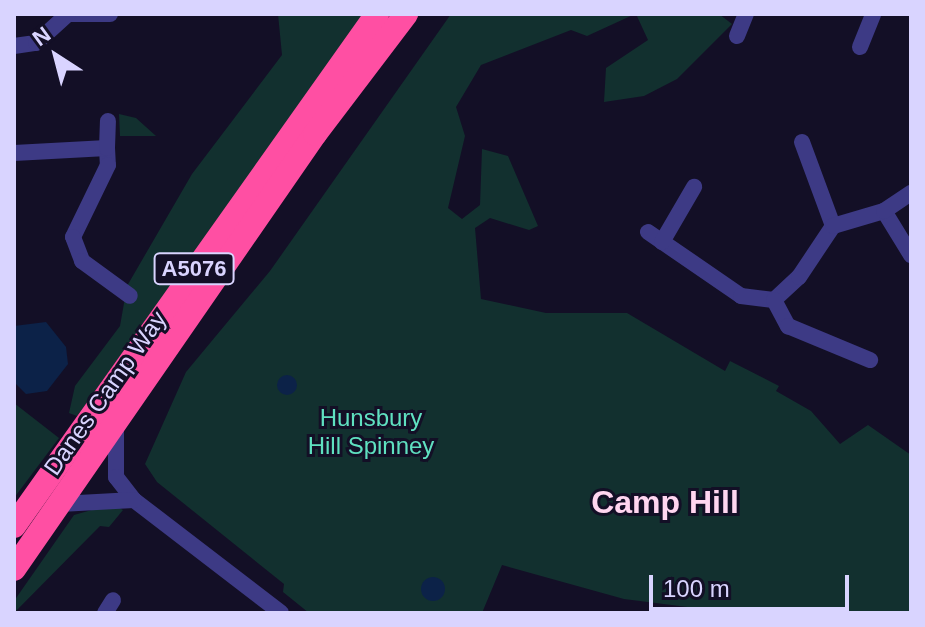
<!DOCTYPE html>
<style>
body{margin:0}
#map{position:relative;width:925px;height:627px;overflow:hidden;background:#130f26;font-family:Helvetica,sans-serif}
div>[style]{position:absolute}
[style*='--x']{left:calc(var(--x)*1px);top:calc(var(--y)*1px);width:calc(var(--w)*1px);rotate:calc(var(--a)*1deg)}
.green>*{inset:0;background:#12302f}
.water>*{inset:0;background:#0c2248}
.round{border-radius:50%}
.minor>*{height:16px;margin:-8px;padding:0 8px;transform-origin:8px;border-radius:8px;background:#3d3a85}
.highway>*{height:24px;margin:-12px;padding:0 12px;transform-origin:12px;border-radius:12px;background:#ff4fa3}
span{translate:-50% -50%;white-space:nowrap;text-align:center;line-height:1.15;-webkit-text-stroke:6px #130f26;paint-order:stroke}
.shield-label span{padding:2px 6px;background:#130f26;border:2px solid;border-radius:6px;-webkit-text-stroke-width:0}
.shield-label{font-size:22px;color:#d9d4ff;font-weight:700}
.street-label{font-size:24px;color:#d9d4ff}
.park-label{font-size:24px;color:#5fe0c0}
.district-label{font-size:32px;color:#ffd6f0;font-weight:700}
.frame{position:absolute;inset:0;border:16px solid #d9d4ff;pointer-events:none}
.north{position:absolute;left:16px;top:16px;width:80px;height:80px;-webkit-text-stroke:6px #130f26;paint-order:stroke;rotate:324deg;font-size:22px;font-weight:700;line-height:32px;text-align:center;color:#d9d4ff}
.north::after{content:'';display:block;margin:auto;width:28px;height:36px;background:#d9d4ff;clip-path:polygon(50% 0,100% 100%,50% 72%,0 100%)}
.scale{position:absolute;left:649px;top:575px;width:200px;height:36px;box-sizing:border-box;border:4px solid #d9d4ff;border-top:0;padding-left:10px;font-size:24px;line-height:28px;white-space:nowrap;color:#d9d4ff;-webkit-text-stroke:6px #130f26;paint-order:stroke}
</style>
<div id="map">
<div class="green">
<i style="clip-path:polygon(278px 14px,367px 14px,77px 416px,69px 413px,75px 386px,120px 326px,127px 286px,192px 174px,282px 55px)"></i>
<i style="clip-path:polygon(451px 14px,635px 14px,587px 36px,571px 30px,481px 65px,456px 107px,465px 136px,448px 208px,462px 219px,480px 205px,482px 149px,508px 156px,538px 226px,529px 230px,490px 218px,475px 228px,481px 299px,546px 313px,627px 313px,725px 371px,730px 361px,779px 386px,776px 391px,811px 411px,840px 444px,868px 425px,911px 455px,911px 613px,735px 613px,624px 599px,502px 565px,482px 613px,309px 613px,283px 592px,284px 584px,157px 482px,145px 464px,186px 372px,270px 271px)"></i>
<i style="clip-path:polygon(636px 14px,719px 14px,732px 24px,677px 79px,644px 96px,604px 102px,606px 68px,648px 40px)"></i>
<i style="clip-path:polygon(119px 114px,136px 118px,156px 136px,120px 136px)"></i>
<i style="clip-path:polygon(14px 403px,59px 438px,14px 498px)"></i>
<i style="clip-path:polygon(113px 504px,123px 510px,109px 527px,100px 526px,14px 613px,14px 601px,74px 515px)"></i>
</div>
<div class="water">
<i style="clip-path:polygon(46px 322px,66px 347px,68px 364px,47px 391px,26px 394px,14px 382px,14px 326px)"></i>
<i class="round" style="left:277px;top:375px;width:20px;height:20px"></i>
<i class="round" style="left:421px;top:577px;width:24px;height:24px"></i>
</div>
<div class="minor">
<i style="--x:69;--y:14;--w:41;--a:0"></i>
<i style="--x:737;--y:36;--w:24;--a:-68"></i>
<i style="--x:14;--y:46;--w:22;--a:-8"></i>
<i style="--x:36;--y:43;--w:43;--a:-42.2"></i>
<i style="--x:860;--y:47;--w:35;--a:-68"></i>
<i style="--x:802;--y:142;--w:90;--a:69.7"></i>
<i style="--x:107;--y:148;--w:17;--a:87"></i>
<i style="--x:108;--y:165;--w:80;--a:115.9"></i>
<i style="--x:73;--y:237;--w:26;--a:69"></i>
<i style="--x:82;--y:261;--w:59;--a:36.1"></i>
<i style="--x:14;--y:153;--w:93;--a:-3.1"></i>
<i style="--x:107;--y:148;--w:27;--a:-88"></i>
<i style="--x:884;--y:211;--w:52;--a:58.5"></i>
<i style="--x:648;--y:232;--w:113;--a:34.5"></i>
<i style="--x:741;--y:296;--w:33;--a:7"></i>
<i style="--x:774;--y:300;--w:34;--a:-43"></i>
<i style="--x:799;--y:277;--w:61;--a:-56.3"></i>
<i style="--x:833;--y:226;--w:53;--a:-16.4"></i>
<i style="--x:884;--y:211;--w:32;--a:-34"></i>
<i style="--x:662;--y:242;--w:64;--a:-59.8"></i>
<i style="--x:774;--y:300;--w:30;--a:62"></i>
<i style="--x:788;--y:326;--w:89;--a:22.5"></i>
<i style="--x:116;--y:427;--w:50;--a:90"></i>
<i style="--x:116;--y:477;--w:29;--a:52"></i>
<i style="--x:134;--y:500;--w:185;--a:37.5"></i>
<i style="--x:60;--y:504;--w:74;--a:-3.1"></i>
<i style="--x:105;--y:613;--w:15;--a:-58"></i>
</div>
<div class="highway">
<i style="--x:14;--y:526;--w:628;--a:-54.66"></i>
<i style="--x:14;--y:569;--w:529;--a:-55.32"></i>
<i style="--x:315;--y:134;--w:151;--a:-52.8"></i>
</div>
<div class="shield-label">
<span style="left:194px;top:269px">A5076</span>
</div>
<div class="street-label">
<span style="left:105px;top:393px;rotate:-55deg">Danes Camp Way</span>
</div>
<div class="park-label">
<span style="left:371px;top:432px">Hunsbury<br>Hill Spinney</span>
</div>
<div class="district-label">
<span style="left:665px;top:502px">Camp Hill</span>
</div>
<div class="frame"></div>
<div class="north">N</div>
<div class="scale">100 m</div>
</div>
